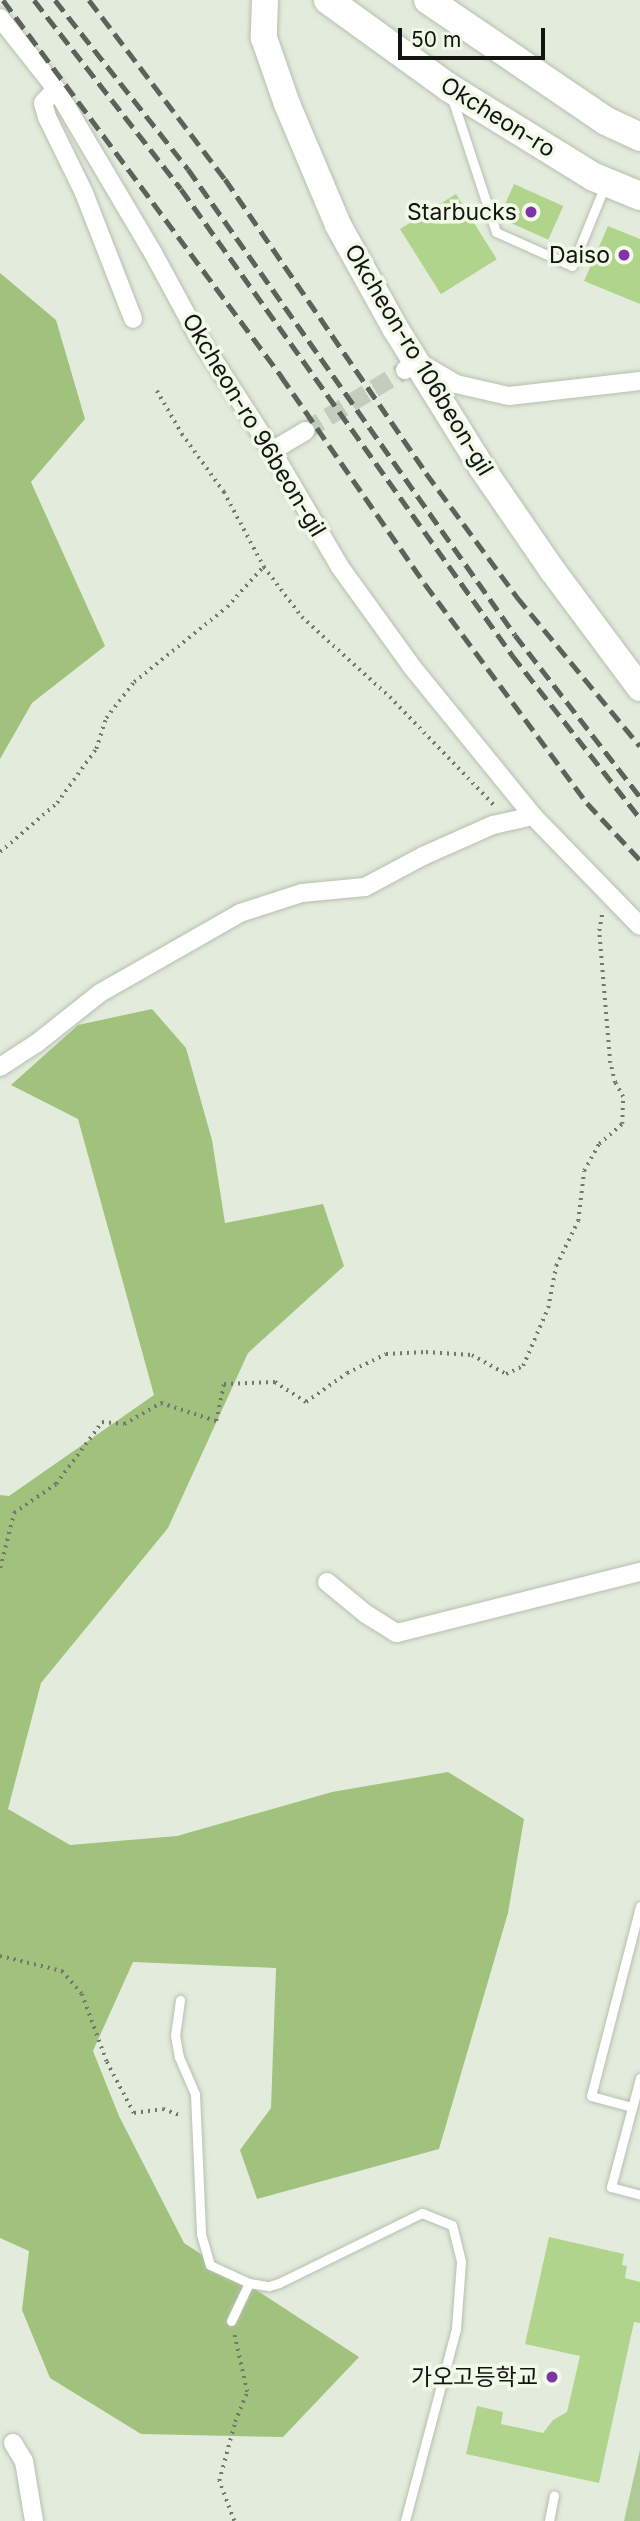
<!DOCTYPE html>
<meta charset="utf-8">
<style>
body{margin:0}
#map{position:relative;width:640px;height:2521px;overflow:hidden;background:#e3ecdc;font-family:Inter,"Noto Sans KR",sans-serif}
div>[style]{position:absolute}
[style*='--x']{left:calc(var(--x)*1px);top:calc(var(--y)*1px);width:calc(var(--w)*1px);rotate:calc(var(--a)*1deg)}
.green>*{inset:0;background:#b0ca96}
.forest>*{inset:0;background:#a0c27c}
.building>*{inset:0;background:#b1d48d;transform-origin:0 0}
.street-tunnel>*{height:18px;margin-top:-9px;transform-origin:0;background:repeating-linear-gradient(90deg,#c4ccbd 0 18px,transparent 0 27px)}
.path>*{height:3.5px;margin-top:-1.75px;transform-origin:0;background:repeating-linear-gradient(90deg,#73786e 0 2px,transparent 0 7px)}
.roads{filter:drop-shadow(0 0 2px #b7bfb0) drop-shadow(0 0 2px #b7bfb0)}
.lane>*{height:9px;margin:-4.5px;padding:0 4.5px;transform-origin:4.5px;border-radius:4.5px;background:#fff}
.street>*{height:18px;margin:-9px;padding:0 9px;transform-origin:9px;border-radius:9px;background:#fff}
.secondary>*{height:26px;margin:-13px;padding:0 13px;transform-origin:13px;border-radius:13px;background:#fff}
.primary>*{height:28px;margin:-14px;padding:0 14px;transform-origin:14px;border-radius:14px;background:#fff}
.rail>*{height:5px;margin-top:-2.5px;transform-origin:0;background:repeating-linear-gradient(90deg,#5c6259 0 14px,transparent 0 21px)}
.dots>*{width:19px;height:19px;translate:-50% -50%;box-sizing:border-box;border:4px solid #f1f9e9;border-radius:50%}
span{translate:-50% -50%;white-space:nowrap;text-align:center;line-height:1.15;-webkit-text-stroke:7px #f1f9e9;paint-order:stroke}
.street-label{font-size:23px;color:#11140f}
.poi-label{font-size:23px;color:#11140f}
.right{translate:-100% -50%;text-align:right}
.scale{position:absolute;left:398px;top:28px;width:147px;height:32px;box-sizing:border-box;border:4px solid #11140f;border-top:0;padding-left:9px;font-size:21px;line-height:24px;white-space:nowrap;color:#11140f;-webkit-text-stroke:5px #f1f9e9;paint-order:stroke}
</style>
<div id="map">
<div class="green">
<i style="clip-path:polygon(640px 2450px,640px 2521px,624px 2521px)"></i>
</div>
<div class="forest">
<i style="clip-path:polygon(0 273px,56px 320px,85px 419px,31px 482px,105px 646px,32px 703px,0 759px)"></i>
<i style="clip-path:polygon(152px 1009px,186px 1048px,212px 1140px,225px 1223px,323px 1204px,344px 1266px,248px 1353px,168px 1528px,41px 1683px,8px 1809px,70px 1845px,177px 1836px,332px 1792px,448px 1772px,524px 1819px,508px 1913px,439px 2149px,257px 2199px,240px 2150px,271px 2108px,276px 1968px,133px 1962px,93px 2051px,119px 2116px,184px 2243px,359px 2357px,283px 2437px,141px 2434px,50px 2378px,22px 2310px,29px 2251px,0 2238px,0 1495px,9px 1496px,154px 1395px,78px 1119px,11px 1085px,78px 1025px)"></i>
</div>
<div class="building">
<i style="left:514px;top:184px;width:54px;height:37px;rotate:24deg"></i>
<i style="left:456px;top:194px;width:77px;height:66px;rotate:58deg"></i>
<i style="clip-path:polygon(608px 226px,640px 239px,640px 304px,584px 281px)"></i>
<i style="clip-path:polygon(549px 2237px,624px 2254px,622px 2265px,627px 2266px,625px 2278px,640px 2282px,640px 2323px,634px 2322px,599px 2483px,466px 2454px,477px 2406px,503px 2412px,501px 2424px,543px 2433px,553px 2420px,567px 2412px,580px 2356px,525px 2344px)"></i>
</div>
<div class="street-tunnel">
<i style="--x:305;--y:431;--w:117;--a:-31.4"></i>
</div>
<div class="path">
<i style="--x:157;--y:391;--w:50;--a:59.8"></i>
<i style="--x:182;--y:434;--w:72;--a:54.1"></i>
<i style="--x:224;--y:492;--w:85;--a:61.9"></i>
<i style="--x:264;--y:567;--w:63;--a:52.8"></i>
<i style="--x:302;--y:617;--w:119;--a:42.3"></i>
<i style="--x:390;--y:697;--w:150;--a:46.1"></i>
<i style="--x:0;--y:852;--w:75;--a:-40.7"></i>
<i style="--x:57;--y:803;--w:67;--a:-54.2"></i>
<i style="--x:96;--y:749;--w:33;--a:-72"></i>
<i style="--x:106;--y:718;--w:46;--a:-52.1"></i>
<i style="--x:134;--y:682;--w:119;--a:-38.9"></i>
<i style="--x:227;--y:607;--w:54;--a:-48"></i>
<i style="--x:0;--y:1568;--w:57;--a:-75.7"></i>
<i style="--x:14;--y:1513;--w:51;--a:-34.6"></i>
<i style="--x:56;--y:1484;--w:77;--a:-53.4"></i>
<i style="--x:102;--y:1422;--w:22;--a:5"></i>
<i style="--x:124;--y:1424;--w:43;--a:-29.6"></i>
<i style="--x:161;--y:1403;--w:58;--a:18.1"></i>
<i style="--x:216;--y:1421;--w:38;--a:-78"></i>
<i style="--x:224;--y:1384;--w:51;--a:-2.2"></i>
<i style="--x:275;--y:1382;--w:37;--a:33"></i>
<i style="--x:306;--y:1402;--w:50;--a:-35.3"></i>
<i style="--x:347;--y:1373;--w:43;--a:-26"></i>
<i style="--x:386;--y:1354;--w:40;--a:-2.9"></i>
<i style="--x:426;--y:1352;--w:46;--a:3.7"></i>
<i style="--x:472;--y:1355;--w:39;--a:29"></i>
<i style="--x:506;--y:1374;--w:19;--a:-25"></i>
<i style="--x:523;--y:1366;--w:63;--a:-66.7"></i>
<i style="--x:548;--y:1308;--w:43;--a:-79.2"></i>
<i style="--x:556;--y:1266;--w:50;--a:-63.9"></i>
<i style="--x:578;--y:1221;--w:50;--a:-83.2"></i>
<i style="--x:584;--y:1171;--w:31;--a:-61"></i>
<i style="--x:599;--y:1144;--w:30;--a:-41"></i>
<i style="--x:622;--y:1124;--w:27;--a:-88"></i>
<i style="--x:623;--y:1097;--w:16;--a:-120"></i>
<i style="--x:615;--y:1083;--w:21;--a:-104"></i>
<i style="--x:610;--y:1063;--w:132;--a:-94.8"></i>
<i style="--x:599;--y:931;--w:17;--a:-80"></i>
<i style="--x:0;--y:1956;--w:64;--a:13.6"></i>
<i style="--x:62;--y:1971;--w:30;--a:49"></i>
<i style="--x:82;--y:1994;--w:72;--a:69.8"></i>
<i style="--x:107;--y:2062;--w:58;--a:62.1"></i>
<i style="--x:134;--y:2113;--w:29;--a:-8"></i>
<i style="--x:163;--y:2109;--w:20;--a:20"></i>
<i style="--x:234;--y:2521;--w:43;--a:-110.6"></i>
<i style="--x:219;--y:2481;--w:61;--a:-74.8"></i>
<i style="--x:235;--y:2422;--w:32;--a:-68"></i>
<i style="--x:247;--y:2392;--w:59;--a:-102.6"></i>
</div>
<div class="roads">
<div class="lane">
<i style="--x:452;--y:98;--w:141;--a:71.8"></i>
<i style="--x:496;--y:232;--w:83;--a:24.1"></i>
<i style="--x:572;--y:266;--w:87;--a:-67.8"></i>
<i style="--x:180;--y:2000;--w:35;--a:98"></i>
<i style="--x:175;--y:2035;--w:22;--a:80"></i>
<i style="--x:179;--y:2057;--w:40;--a:66.6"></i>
<i style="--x:195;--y:2094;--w:140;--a:87.5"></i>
<i style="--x:201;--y:2234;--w:32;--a:74"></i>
<i style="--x:210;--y:2265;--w:43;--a:24.8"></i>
<i style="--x:249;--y:2283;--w:42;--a:115.3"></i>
<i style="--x:640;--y:2078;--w:113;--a:104.9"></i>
<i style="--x:611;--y:2187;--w:30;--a:15"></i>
<i style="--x:632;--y:2107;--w:42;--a:-165"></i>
<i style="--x:591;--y:2096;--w:196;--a:-75.5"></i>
<i style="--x:249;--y:2283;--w:20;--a:9"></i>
<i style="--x:269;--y:2286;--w:10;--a:-17"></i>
<i style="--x:279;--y:2283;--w:159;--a:-26.1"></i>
<i style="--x:422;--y:2213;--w:32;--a:22"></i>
<i style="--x:452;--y:2225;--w:38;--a:76"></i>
<i style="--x:461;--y:2262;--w:67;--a:94.3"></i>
<i style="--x:456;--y:2329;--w:199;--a:104.9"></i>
<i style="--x:549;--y:2521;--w:26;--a:-79"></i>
</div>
<div class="street">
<i style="--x:0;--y:18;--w:90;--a:51.7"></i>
<i style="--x:56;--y:89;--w:191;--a:59.4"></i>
<i style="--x:153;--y:253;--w:94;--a:61.5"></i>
<i style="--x:198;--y:336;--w:137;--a:57.2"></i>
<i style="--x:272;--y:451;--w:134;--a:59.6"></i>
<i style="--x:340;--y:567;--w:123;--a:54.2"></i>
<i style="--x:412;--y:667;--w:192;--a:50.9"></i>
<i style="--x:533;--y:816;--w:153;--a:45.8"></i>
<i style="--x:56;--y:89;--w:19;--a:133"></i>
<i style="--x:43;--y:103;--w:15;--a:74"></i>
<i style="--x:47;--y:117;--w:85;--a:64"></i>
<i style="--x:84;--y:193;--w:135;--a:68.7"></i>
<i style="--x:405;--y:370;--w:15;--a:-37"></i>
<i style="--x:417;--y:361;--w:45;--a:30.5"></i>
<i style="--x:456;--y:384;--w:54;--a:12.8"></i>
<i style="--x:509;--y:396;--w:132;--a:-6.5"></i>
<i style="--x:272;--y:451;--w:39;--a:-31"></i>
<i style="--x:0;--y:1067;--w:44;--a:-33"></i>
<i style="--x:37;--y:1043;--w:80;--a:-38.4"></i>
<i style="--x:100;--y:993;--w:161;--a:-29.7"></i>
<i style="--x:240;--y:913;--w:65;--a:-17.9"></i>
<i style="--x:302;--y:893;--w:63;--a:-5.4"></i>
<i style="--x:365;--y:887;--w:66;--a:-28.1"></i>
<i style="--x:423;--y:856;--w:77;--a:-23.9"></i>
<i style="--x:493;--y:825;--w:41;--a:-12.7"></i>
<i style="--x:327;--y:1582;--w:50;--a:39.4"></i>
<i style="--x:366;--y:1614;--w:36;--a:32"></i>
<i style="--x:397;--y:1633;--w:251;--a:-14.1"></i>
<i style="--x:13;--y:2443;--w:21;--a:59"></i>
<i style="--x:24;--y:2461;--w:61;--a:80.5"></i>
</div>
<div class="secondary">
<i style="--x:265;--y:0;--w:38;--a:92"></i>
<i style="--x:264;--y:38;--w:70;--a:70.8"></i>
<i style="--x:287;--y:104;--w:131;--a:67.1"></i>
<i style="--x:338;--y:225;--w:118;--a:61"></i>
<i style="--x:395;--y:328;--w:165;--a:58.1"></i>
<i style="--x:482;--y:468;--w:124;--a:55.5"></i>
<i style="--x:552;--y:570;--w:147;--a:53.3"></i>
</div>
<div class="primary">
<i style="--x:328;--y:0;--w:148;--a:35.9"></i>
<i style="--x:448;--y:87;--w:172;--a:31.7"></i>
<i style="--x:594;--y:177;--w:50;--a:22.4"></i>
<i style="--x:428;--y:0;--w:215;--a:34.2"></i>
<i style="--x:606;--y:121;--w:38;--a:25"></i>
</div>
</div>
<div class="rail">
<i style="--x:3;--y:0;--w:468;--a:53.5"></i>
<i style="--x:281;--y:376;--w:253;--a:55.3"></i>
<i style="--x:425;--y:584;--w:272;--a:53.5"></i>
<i style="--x:587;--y:803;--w:78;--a:47.1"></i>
<i style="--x:34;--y:0;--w:239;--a:52.1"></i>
<i style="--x:181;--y:189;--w:572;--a:54.61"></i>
<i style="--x:512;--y:655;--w:207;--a:51.9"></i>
<i style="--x:55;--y:0;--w:215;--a:51.8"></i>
<i style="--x:188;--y:169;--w:569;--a:54.94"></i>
<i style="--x:515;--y:635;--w:205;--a:52.3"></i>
<i style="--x:89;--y:0;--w:225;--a:52.8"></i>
<i style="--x:225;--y:179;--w:356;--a:55.6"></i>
<i style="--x:426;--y:473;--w:154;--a:53.7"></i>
<i style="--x:517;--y:597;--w:193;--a:50.5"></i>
</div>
<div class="dots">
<i style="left:531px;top:212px;background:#7f35a7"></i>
<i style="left:624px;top:255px;background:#7f35a7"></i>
<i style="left:552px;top:2377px;background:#7f35a7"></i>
</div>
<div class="street-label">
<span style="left:498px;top:117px;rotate:32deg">Okcheon-ro</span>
<span style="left:419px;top:360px;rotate:59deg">Okcheon-ro 106beon-gil</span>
<span style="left:254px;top:425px;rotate:59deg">Okcheon-ro 96beon-gil</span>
</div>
<div class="poi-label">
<span class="right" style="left:517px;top:212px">Starbucks</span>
<span class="right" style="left:610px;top:255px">Daiso</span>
<span class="right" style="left:538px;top:2377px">가오고등학교</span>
</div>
<div class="scale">50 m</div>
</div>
